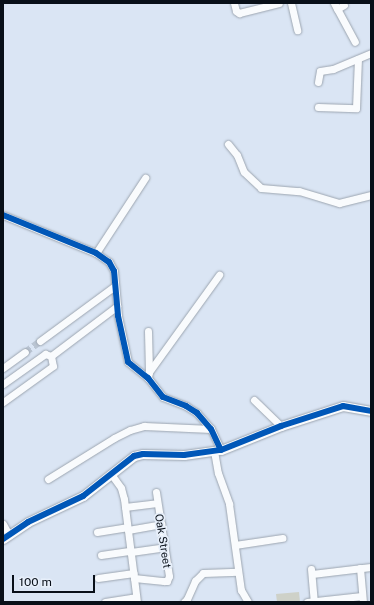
<!DOCTYPE html>
<style>
body{margin:0}
#map{position:relative;width:374px;height:605px;overflow:hidden;background:#dae5f4;font-family:"Public Sans",sans-serif}
div>[style]{position:absolute}
[style*='--x']{left:calc(var(--x)*1px);top:calc(var(--y)*1px);width:calc(var(--w)*1px);rotate:calc(var(--a)*1deg)}
.green>*{inset:0;background:#ced1c8}
.street-tunnel>*{height:7px;margin-top:-3.5px;transform-origin:0;background:repeating-linear-gradient(90deg,#bac5d3 0 7px,transparent 0 10.5px)}
.roads{filter:drop-shadow(0 0 1px #9ca5b0) drop-shadow(0 0 1px #9ca5b0)}
.street>*{height:7px;margin:-3.5px;padding:0 3.5px;transform-origin:3.5px;border-radius:3.5px;background:#f9fbfd}
.secondary>*{height:9px;margin:-4.5px;padding:0 4.5px;transform-origin:4.5px;border-radius:4.5px;background:#f9fbfd}
.cycleway>*{height:6px;margin:-3px;padding:0 3px;transform-origin:3px;border-radius:3px;background:#0057b8}
span{translate:-50% -50%;white-space:nowrap;text-align:center;line-height:1.15;-webkit-text-stroke:3.5px #e7effa;paint-order:stroke}
.street-label{font-size:11px;color:#080f18}
.frame{position:absolute;inset:0;border:4px solid #080f18;pointer-events:none}
.scale{position:absolute;left:12px;top:575px;width:83px;height:18px;box-sizing:border-box;border:2px solid #080f18;border-top:0;padding-left:5px;font-size:12px;line-height:14px;white-space:nowrap;color:#080f18;-webkit-text-stroke:3px #e7effa;paint-order:stroke}
</style>
<div id="map">
<div class="green">
<i style="clip-path:polygon(299px 592px,300px 602px,277px 602px,276px 594px)"></i>
</div>
<div class="street-tunnel">
<i style="--x:25;--y:352;--w:19;--a:-36"></i>
</div>
<div class="roads">
<div class="street">
<i style="--x:234;--y:3;--w:8;--a:76"></i>
<i style="--x:236;--y:11;--w:4;--a:34"></i>
<i style="--x:239;--y:13;--w:41;--a:-14"></i>
<i style="--x:291;--y:3;--w:28;--a:77"></i>
<i style="--x:334;--y:3;--w:44;--a:61.7"></i>
<i style="--x:337;--y:9;--w:8;--a:-30"></i>
<i style="--x:318;--y:82;--w:11;--a:-80"></i>
<i style="--x:320;--y:71;--w:13;--a:-9"></i>
<i style="--x:333;--y:69;--w:41;--a:-22.8"></i>
<i style="--x:318;--y:107;--w:38;--a:2"></i>
<i style="--x:356;--y:108;--w:49;--a:-87.7"></i>
<i style="--x:228;--y:144;--w:14;--a:51"></i>
<i style="--x:237;--y:155;--w:18;--a:68"></i>
<i style="--x:244;--y:172;--w:23;--a:43"></i>
<i style="--x:261;--y:188;--w:38;--a:5"></i>
<i style="--x:299;--y:191;--w:42;--a:16.7"></i>
<i style="--x:339;--y:203;--w:33;--a:-14"></i>
<i style="--x:3;--y:215;--w:100;--a:22.2"></i>
<i style="--x:96;--y:253;--w:16;--a:35"></i>
<i style="--x:109;--y:262;--w:10;--a:61"></i>
<i style="--x:114;--y:271;--w:45;--a:84.9"></i>
<i style="--x:118;--y:316;--w:47;--a:77.7"></i>
<i style="--x:128;--y:362;--w:26;--a:39"></i>
<i style="--x:148;--y:378;--w:24;--a:52"></i>
<i style="--x:163;--y:397;--w:25;--a:21"></i>
<i style="--x:186;--y:406;--w:13;--a:32"></i>
<i style="--x:197;--y:413;--w:21;--a:49"></i>
<i style="--x:211;--y:429;--w:23;--a:65"></i>
<i style="--x:96;--y:253;--w:90;--a:-56.8"></i>
<i style="--x:148;--y:331;--w:41;--a:88.6"></i>
<i style="--x:40;--y:341;--w:93;--a:-36.3"></i>
<i style="--x:51;--y:356;--w:83;--a:-37.1"></i>
<i style="--x:3;--y:368;--w:27;--a:-36"></i>
<i style="--x:148;--y:378;--w:6;--a:-81"></i>
<i style="--x:149;--y:372;--w:120;--a:-54.2"></i>
<i style="--x:3;--y:384;--w:52;--a:-35.5"></i>
<i style="--x:45;--y:354;--w:6;--a:18"></i>
<i style="--x:51;--y:356;--w:10;--a:79"></i>
<i style="--x:53;--y:366;--w:62;--a:144.2"></i>
<i style="--x:254;--y:400;--w:37;--a:44"></i>
<i style="--x:214;--y:451;--w:22;--a:80"></i>
<i style="--x:218;--y:473;--w:33;--a:70"></i>
<i style="--x:229;--y:504;--w:87;--a:82.1"></i>
<i style="--x:241;--y:590;--w:14;--a:60"></i>
<i style="--x:111;--y:474;--w:17;--a:54"></i>
<i style="--x:121;--y:488;--w:11;--a:75"></i>
<i style="--x:124;--y:499;--w:104;--a:82.8"></i>
<i style="--x:48;--y:479;--w:78;--a:-31.8"></i>
<i style="--x:114;--y:438;--w:18;--a:-27"></i>
<i style="--x:130;--y:430;--w:15;--a:-16"></i>
<i style="--x:144;--y:426;--w:67;--a:2.6"></i>
<i style="--x:125;--y:507;--w:32;--a:-7"></i>
<i style="--x:3;--y:524;--w:13;--a:61"></i>
<i style="--x:128;--y:530;--w:34;--a:-10"></i>
<i style="--x:97;--y:532;--w:30;--a:-9"></i>
<i style="--x:235;--y:545;--w:48;--a:-8.5"></i>
<i style="--x:131;--y:552;--w:34;--a:-8"></i>
<i style="--x:101;--y:555;--w:30;--a:-8"></i>
<i style="--x:360;--y:568;--w:34;--a:85"></i>
<i style="--x:311;--y:569;--w:32;--a:85"></i>
<i style="--x:312;--y:574;--w:59;--a:-6.8"></i>
<i style="--x:98;--y:578;--w:36;--a:-8"></i>
<i style="--x:134;--y:578;--w:30;--a:6"></i>
<i style="--x:164;--y:581;--w:3;--a:0"></i>
<i style="--x:167;--y:581;--w:5;--a:-68"></i>
<i style="--x:169;--y:576;--w:85;--a:-98.8"></i>
<i style="--x:105;--y:602;--w:31;--a:-9"></i>
<i style="--x:184;--y:602;--w:4;--a:-45"></i>
<i style="--x:187;--y:599;--w:20;--a:-66"></i>
<i style="--x:195;--y:581;--w:11;--a:-45"></i>
<i style="--x:203;--y:573;--w:35;--a:-2"></i>
<i style="--x:307;--y:602;--w:55;--a:-6.2"></i>
</div>
<div class="secondary">
<i style="--x:3;--y:539;--w:30;--a:-34"></i>
<i style="--x:28;--y:522;--w:61;--a:-25.3"></i>
<i style="--x:83;--y:496;--w:65;--a:-38.1"></i>
<i style="--x:134;--y:456;--w:9;--a:-13"></i>
<i style="--x:143;--y:454;--w:41;--a:1.4"></i>
<i style="--x:184;--y:455;--w:37;--a:-8"></i>
<i style="--x:221;--y:450;--w:65;--a:-21.8"></i>
<i style="--x:281;--y:426;--w:65;--a:-17.9"></i>
<i style="--x:343;--y:406;--w:28;--a:10"></i>
</div>
</div>
<div class="cycleway">
<i style="--x:3;--y:215;--w:100;--a:22.2"></i>
<i style="--x:96;--y:253;--w:16;--a:35"></i>
<i style="--x:109;--y:262;--w:10;--a:61"></i>
<i style="--x:114;--y:271;--w:45;--a:84.9"></i>
<i style="--x:118;--y:316;--w:47;--a:77.7"></i>
<i style="--x:128;--y:362;--w:26;--a:39"></i>
<i style="--x:148;--y:378;--w:24;--a:52"></i>
<i style="--x:163;--y:397;--w:25;--a:21"></i>
<i style="--x:186;--y:406;--w:13;--a:32"></i>
<i style="--x:197;--y:413;--w:21;--a:49"></i>
<i style="--x:211;--y:429;--w:23;--a:65"></i>
<i style="--x:3;--y:539;--w:30;--a:-34"></i>
<i style="--x:28;--y:522;--w:61;--a:-25.3"></i>
<i style="--x:83;--y:496;--w:65;--a:-38.1"></i>
<i style="--x:134;--y:456;--w:9;--a:-13"></i>
<i style="--x:143;--y:454;--w:41;--a:1.4"></i>
<i style="--x:184;--y:455;--w:37;--a:-8"></i>
<i style="--x:221;--y:450;--w:65;--a:-21.8"></i>
<i style="--x:281;--y:426;--w:65;--a:-17.9"></i>
<i style="--x:343;--y:406;--w:28;--a:10"></i>
</div>
<div class="street-label">
<span style="left:163px;top:541px;rotate:81deg">Oak Street</span>
</div>
<div class="frame"></div>
<div class="scale">100 m</div>
</div>
